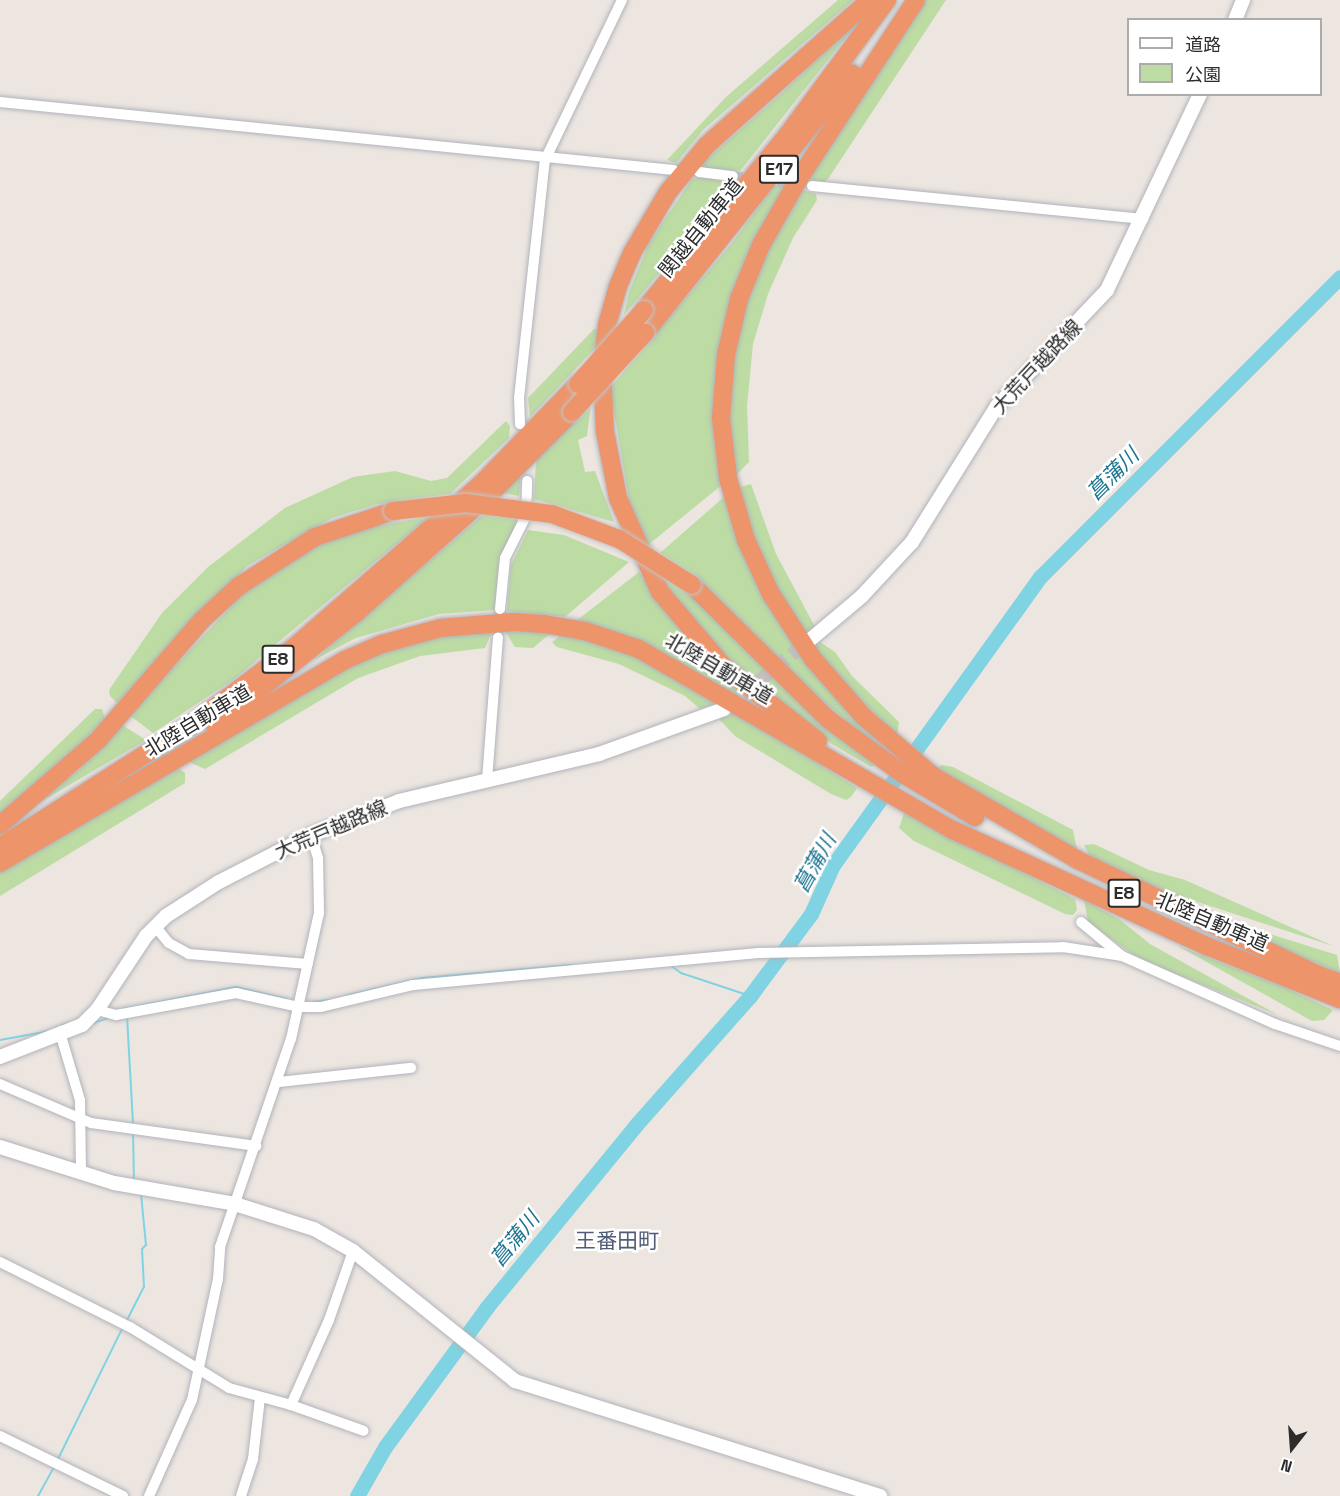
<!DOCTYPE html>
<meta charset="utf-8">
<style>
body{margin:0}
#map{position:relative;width:1340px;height:1496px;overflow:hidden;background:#ece5e0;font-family:"Space Grotesk","Noto Sans JP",sans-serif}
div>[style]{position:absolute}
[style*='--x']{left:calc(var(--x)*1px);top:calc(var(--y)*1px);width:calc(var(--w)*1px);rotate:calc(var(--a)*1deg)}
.green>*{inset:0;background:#bddca3}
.stream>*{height:2px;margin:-1px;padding:0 1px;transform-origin:1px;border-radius:1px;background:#7fd3e2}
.river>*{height:15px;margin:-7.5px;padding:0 7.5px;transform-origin:7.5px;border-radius:7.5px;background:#7fd3e2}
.street-tunnel>*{height:10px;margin-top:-5px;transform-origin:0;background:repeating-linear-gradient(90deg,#c6c0bc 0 10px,transparent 0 15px)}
.secondary-tunnel>*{height:14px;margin-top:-7px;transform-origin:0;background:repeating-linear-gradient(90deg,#c6c0bc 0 14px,transparent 0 21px)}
.roads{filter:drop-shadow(0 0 2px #b0b3bb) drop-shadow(0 0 2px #b0b3bb)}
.street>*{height:10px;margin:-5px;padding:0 5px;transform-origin:5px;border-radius:5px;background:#fff}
.secondary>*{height:14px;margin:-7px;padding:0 7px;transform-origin:7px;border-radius:7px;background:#fff}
.highway>*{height:18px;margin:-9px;padding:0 9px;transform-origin:9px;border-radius:9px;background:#ed946a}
.bridges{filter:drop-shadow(0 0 2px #c4c4c4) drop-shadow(0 0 2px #c4c4c4)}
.highway-bridge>*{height:18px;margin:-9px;padding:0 9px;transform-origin:9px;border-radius:9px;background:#ed946a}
span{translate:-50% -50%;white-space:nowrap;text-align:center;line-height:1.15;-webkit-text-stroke:5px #fff;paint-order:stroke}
.shield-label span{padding:2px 4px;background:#fff;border:2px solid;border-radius:4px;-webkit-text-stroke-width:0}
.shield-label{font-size:18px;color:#2c2c2c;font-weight:700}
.street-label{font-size:20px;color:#2c2c2c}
.water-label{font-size:21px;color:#1c7590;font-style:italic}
.neighbourhood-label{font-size:21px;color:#515c78}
.legend{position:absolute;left:1127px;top:18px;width:195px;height:78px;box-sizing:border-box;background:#fff;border:2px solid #ababab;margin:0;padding:8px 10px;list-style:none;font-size:18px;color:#2c2c2c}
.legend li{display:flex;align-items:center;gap:12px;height:30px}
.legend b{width:30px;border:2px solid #ababab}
.north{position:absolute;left:1262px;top:1418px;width:60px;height:60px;-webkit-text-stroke:4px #fff;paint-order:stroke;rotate:197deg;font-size:16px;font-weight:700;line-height:24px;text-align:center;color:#2c2c2c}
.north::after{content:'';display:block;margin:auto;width:21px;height:27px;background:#2c2c2c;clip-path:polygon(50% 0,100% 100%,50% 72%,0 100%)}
</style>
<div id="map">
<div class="green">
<i style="clip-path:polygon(838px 0,853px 0,703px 130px,676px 163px,667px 160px,726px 97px)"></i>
<i style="clip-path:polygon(924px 0,946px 0,828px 179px,822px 184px,806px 179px)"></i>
<i style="clip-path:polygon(861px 18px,740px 171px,698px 167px,783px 92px)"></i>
<i style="clip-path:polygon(700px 177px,734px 183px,624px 315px,629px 292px,649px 243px,692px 179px)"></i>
<i style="clip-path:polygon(774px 186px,783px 187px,760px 231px,730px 306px,723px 484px,648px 545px,630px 505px,610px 388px,732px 243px)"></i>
<i style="clip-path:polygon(802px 190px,816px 194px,817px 200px,793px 238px,768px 294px,753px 344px,747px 406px,749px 462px,735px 476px,727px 436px,729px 385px,739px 322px,757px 265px)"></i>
<i style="clip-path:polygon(594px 329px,598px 329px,598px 345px,530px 417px,528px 398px)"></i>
<i style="clip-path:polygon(591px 404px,587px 436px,578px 440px,585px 472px,595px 471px,614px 522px,534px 499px,536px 461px)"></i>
<i style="clip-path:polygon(506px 421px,510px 426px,509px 438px,450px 494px,377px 504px,332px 518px,247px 566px,117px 703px,110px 696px,109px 690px,162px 613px,208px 567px,285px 508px,353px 477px,395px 471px,431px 481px,447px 478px)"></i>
<i style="clip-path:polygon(521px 473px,519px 496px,503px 493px)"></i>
<i style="clip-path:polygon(751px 484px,776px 554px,814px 625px,815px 631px,805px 639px,784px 607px,755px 543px,740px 487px)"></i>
<i style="clip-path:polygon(724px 497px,739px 541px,863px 725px,888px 752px,885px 754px,785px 668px,687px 571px,660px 553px)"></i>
<i style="clip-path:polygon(485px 513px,520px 516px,499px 561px,495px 610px,439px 614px,356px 638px,314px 660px)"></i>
<i style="clip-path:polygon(430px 516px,234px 679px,153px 733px,129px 715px,255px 581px,289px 559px,348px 532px)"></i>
<i style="clip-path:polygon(528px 530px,564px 535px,629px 562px,565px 617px,507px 611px,511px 565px)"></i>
<i style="clip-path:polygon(655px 569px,699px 600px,833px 732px,875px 765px,871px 767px,832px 744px,734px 665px,669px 590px)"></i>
<i style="clip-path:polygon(639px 572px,698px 652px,743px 693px,736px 698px,576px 621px)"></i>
<i style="clip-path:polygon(503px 628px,551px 633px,533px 648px,515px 647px)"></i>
<i style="clip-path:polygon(493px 629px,485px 648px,420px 656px,358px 678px,205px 769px,184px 760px,346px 664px,410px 640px)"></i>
<i style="clip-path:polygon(564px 633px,612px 645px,669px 671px,719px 702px,700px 709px,685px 696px,619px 664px,557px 647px,552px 642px)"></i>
<i style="clip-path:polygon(820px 642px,835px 652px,852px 676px,899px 722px,897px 736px,836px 675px,814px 646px)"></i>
<i style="clip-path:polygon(95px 709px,102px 709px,105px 719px,59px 766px,0 814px,0 801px)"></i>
<i style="clip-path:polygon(732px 709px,857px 788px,851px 797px,846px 800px,831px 794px,735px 736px,719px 719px)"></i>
<i style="clip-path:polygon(122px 725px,146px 740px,32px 807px,80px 769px)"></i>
<i style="clip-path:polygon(942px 765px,953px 767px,1073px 830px,1077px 850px,936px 768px)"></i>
<i style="clip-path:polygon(176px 766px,185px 773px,185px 783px,0 896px,0 871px)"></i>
<i style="clip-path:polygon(904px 813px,1075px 899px,1077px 910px,1073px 915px,1065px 914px,914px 841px,899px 828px)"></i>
<i style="clip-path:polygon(1094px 844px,1149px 870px,1185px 880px,1333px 946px,1158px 889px,1089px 855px,1084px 845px)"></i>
<i style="clip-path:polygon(1084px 900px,1119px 919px,1150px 944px,1278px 1015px,1139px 959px,1088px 922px)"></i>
<i style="clip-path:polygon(1194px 910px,1337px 955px,1340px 973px,1264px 942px)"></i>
<i style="clip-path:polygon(1178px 946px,1286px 988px,1333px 1010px,1324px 1020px,1312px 1021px)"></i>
</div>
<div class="stream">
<i style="--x:670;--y:965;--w:14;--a:36"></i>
<i style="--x:681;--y:973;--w:73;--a:18.4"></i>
<i style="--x:349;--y:995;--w:75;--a:-13.1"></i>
<i style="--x:422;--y:978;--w:150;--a:-5"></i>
<i style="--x:313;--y:1002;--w:16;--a:-7"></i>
<i style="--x:123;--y:1009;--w:115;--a:-11"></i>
<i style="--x:236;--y:987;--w:52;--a:13.2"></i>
<i style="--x:127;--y:1016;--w:108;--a:86.8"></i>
<i style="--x:62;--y:1025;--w:12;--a:-14"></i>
<i style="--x:88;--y:1025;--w:21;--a:-19"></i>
<i style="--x:0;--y:1040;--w:50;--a:-10.4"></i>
<i style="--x:133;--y:1133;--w:48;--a:88.8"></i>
<i style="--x:126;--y:1322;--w:39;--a:-63"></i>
<i style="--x:144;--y:1287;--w:38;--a:-93"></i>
<i style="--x:142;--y:1249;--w:6;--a:-45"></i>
<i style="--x:146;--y:1245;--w:51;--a:-95.6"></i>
<i style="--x:58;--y:1459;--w:147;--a:-63.8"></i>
<i style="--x:38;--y:1496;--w:33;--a:-61"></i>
</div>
<div class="river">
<i style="--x:357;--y:1496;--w:56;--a:-60.3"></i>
<i style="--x:385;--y:1447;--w:173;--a:-53.9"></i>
<i style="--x:487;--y:1307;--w:234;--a:-50.7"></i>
<i style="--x:635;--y:1126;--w:174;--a:-48.5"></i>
<i style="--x:750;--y:996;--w:102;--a:-53.4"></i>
<i style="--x:811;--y:914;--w:54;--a:-65.8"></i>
<i style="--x:833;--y:865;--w:355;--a:-54.3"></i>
<i style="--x:1040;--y:577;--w:424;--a:-45"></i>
</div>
<div class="street-tunnel">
<i style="--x:733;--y:176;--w:66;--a:7.9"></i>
</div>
<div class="secondary-tunnel">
<i style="--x:726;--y:708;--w:109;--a:-39.1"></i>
</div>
<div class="roads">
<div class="street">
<i style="--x:0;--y:102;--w:677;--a:5.76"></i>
<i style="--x:699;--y:172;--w:34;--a:7"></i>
<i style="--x:812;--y:186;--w:333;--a:5.7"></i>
<i style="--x:520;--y:424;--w:26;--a:-92"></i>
<i style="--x:519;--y:398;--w:239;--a:-83.8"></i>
<i style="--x:545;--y:160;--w:178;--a:-64.3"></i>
<i style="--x:500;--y:609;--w:51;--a:-84.4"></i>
<i style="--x:505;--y:558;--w:47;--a:-63.4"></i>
<i style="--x:526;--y:516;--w:35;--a:-88"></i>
<i style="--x:487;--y:780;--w:143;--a:-85.6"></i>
<i style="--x:1081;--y:922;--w:53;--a:39.7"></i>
<i style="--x:155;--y:926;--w:22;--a:51"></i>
<i style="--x:169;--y:943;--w:23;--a:29"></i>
<i style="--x:189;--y:954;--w:119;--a:4.8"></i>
<i style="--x:97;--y:1010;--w:20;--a:15"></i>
<i style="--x:116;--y:1015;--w:122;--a:-10.4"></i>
<i style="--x:236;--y:993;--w:65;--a:12.5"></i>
<i style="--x:299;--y:1007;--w:22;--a:0"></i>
<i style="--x:321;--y:1007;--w:95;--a:-13.4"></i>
<i style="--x:413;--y:985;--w:347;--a:-5.3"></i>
<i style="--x:759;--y:953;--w:304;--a:-1.1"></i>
<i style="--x:1063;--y:947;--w:60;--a:8.7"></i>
<i style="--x:1122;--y:956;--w:167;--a:24"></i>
<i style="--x:1275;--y:1024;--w:69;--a:18.7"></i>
<i style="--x:61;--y:1036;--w:67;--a:73.5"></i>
<i style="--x:80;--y:1100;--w:74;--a:89.2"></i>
<i style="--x:279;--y:1082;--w:133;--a:-6.1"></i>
<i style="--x:0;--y:1084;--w:99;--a:23.2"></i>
<i style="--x:91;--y:1123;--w:167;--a:7.9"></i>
<i style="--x:0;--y:1262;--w:145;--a:26.6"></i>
<i style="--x:130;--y:1327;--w:116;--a:31.6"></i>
<i style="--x:229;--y:1388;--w:64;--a:15.3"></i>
<i style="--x:291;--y:1405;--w:77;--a:19.6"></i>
<i style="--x:291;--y:1405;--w:93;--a:-65.9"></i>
<i style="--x:329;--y:1320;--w:73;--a:-70.8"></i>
<i style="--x:0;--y:1436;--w:137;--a:26"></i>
<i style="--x:149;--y:1496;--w:105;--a:-65.9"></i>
<i style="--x:192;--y:1400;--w:124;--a:-77.9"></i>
<i style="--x:218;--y:1279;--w:32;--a:-86"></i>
<i style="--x:220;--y:1247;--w:220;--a:-71.2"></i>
<i style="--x:291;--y:1039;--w:129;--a:-77.5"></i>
<i style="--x:319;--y:913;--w:55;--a:-91"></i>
<i style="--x:318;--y:858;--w:24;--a:-107"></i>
<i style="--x:241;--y:1496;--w:39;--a:-72"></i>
<i style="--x:253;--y:1459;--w:61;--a:-83.5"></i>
</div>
<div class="secondary">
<i style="--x:1235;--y:20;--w:22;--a:-68"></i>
<i style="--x:811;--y:639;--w:67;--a:-40.1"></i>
<i style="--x:862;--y:596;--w:74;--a:-47.2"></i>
<i style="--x:912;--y:542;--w:160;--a:-58"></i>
<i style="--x:997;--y:406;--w:160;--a:-46.5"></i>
<i style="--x:1107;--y:290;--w:217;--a:-64.6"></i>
<i style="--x:0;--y:1057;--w:88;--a:-21.3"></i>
<i style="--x:82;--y:1025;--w:21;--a:-45"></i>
<i style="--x:97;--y:1010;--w:89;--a:-56.5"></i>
<i style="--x:146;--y:936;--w:28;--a:-45"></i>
<i style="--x:166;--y:916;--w:63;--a:-32.7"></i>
<i style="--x:219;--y:882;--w:103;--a:-27.1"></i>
<i style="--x:311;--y:835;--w:94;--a:-21.1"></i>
<i style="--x:399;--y:801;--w:205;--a:-13.2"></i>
<i style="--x:599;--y:754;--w:133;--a:-19.8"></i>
<i style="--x:0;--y:1147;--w:120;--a:17.5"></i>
<i style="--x:114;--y:1183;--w:123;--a:9.8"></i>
<i style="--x:235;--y:1204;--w:83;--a:17.6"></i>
<i style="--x:314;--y:1229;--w:45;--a:29.4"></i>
<i style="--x:353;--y:1251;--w:208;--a:38.7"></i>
<i style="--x:515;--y:1381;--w:383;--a:17.5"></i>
</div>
<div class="highway">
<i style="--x:916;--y:0;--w:215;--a:123.2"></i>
<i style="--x:798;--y:180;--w:75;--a:119.6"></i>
<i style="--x:761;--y:245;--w:58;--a:112.2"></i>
<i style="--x:739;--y:299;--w:57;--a:103.1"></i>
<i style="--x:726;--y:355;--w:63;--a:94.5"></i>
<i style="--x:721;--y:418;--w:60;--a:83.3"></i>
<i style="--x:728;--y:478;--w:65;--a:73.8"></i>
<i style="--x:746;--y:540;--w:60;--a:65.2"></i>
<i style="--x:771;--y:594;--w:77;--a:57.1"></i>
<i style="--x:813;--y:659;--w:76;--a:48.7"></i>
<i style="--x:863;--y:716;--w:92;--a:40.6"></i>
<i style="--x:933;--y:776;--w:168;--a:30.1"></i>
<i style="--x:1078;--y:860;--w:271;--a:25.6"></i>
<i style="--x:644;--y:310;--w:227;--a:-50.7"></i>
<i style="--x:788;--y:134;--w:167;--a:-53.5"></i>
<i style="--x:645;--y:333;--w:332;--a:-51.4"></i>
<i style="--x:692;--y:585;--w:191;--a:44.6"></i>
<i style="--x:828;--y:719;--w:93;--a:36.3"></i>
<i style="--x:903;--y:774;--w:84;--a:30.8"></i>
<i style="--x:215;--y:725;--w:180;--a:-38.5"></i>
<i style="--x:356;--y:613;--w:179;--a:-41.6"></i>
<i style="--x:490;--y:494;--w:116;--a:-45"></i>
<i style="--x:818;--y:741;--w:118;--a:-141.9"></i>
<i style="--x:725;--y:668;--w:100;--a:-130.5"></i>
<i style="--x:660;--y:592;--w:103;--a:-114.1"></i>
<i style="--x:618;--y:498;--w:67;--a:-101.1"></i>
<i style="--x:605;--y:432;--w:61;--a:-92.8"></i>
<i style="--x:602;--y:371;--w:46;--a:-83.8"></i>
<i style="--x:607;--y:325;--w:41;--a:-74.2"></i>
<i style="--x:618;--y:286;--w:36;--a:-67"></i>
<i style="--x:632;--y:253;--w:71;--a:-59.5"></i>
<i style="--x:668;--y:192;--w:61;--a:-50.3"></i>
<i style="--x:707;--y:145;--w:218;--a:-41.7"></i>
<i style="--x:0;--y:825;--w:130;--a:-40.9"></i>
<i style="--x:98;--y:740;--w:159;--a:-49.1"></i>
<i style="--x:202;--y:620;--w:50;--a:-42.6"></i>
<i style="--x:239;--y:586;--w:90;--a:-32.8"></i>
<i style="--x:315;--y:537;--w:82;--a:-18.4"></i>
<i style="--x:0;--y:847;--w:227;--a:-32.6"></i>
<i style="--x:191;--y:725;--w:128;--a:-37"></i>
<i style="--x:293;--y:648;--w:248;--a:-41.1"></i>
<i style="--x:480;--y:485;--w:141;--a:-45.9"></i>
<i style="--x:0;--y:863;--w:400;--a:-30.5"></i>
<i style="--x:345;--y:660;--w:40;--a:-23.4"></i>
<i style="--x:382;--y:644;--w:60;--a:-15.4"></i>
<i style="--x:440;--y:628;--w:74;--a:-4.6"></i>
<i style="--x:514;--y:622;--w:30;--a:4"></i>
<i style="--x:544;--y:624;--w:42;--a:9.7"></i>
<i style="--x:585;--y:631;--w:57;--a:18.4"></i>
<i style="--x:639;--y:649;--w:362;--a:30"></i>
<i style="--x:953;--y:830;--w:281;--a:24.6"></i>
<i style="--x:1209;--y:947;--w:141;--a:21.7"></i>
<i style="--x:1313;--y:973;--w:29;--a:20"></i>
</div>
</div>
<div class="bridges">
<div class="highway-bridge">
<i style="--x:578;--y:384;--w:99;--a:-48.3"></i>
<i style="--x:572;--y:412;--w:108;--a:-47.3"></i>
<i style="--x:393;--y:511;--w:73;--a:-6.3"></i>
<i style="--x:466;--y:503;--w:87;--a:7.3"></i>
<i style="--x:552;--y:514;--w:72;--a:20.5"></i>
<i style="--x:619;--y:539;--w:86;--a:32.2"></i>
</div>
</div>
<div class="shield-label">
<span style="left:779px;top:169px">E17</span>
<span style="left:278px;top:659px">E8</span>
<span style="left:1124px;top:893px">E8</span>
</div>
<div class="street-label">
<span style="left:701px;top:228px;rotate:-51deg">関越自動車道</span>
<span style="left:1037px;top:367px;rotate:-47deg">大荒戸越路線</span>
<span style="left:719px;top:669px;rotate:30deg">北陸自動車道</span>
<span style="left:198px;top:721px;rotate:-31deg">北陸自動車道</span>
<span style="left:331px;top:830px;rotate:-23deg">大荒戸越路線</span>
<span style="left:1212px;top:922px;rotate:23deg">北陸自動車道</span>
</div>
<div class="water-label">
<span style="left:1113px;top:474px;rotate:-45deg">菖蒲川</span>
<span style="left:815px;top:863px;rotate:-61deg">菖蒲川</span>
<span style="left:515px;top:1239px;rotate:-51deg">菖蒲川</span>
</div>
<div class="neighbourhood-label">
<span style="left:617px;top:1241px">王番田町</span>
</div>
<ul class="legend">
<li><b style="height:8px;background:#fff"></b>道路</li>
<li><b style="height:16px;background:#bddca3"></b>公園</li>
</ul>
<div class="north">N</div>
</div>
